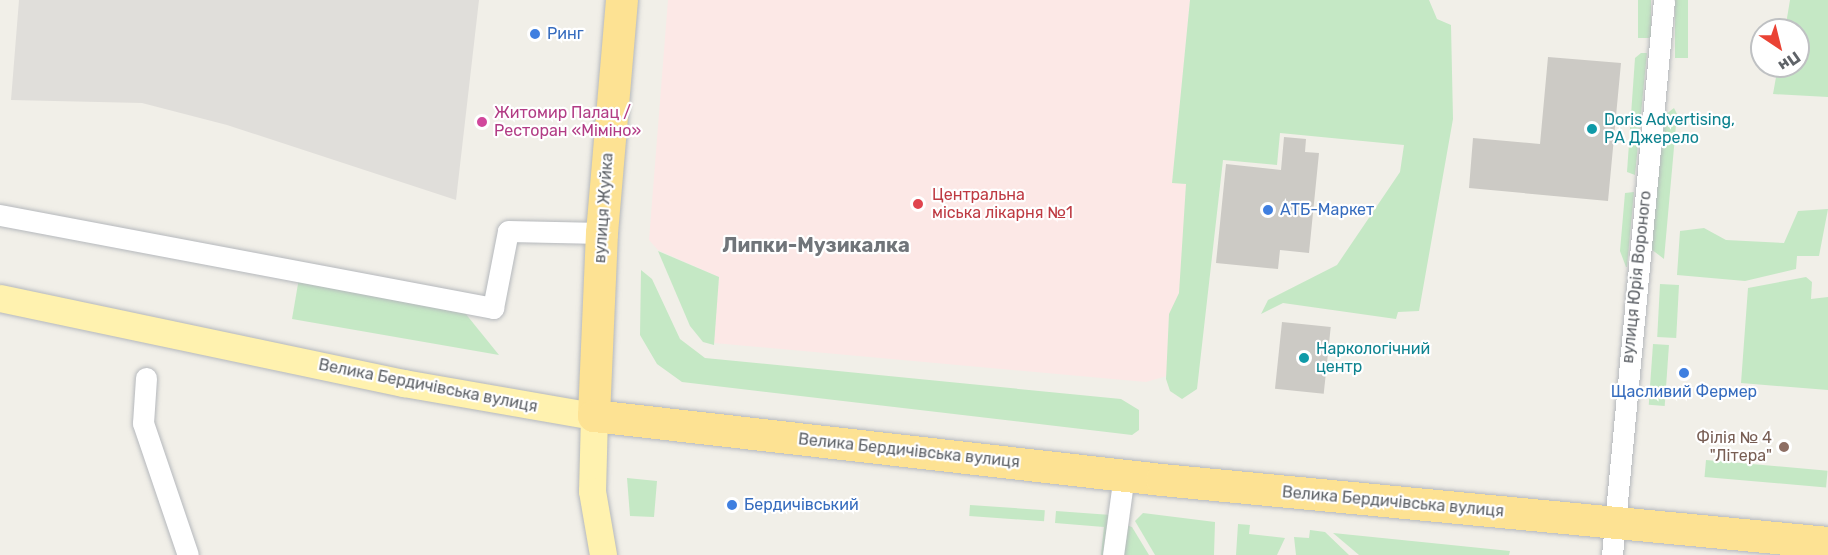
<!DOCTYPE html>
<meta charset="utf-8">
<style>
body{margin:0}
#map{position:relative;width:1828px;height:555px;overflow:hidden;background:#f1efe8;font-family:Rubik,sans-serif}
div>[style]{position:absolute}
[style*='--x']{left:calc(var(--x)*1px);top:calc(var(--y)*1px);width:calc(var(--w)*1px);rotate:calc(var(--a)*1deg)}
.industrial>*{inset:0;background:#e0deda}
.medical>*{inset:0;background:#fce8e6}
.green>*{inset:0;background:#c5e8c5;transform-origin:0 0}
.building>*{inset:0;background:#cccac5;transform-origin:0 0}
.roads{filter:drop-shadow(0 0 2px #b5b8bc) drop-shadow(0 0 2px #b5b8bc)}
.minor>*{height:21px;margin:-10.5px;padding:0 10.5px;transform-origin:10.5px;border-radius:10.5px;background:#fff}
.major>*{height:27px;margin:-13.5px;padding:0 13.5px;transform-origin:13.5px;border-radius:13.5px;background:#fff2af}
.highway>*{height:32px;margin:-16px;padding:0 16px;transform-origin:16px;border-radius:16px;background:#fde293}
.dots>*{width:16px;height:16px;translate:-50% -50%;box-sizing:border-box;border:3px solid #fff;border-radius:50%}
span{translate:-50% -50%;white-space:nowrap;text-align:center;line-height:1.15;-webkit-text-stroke:4.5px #fff;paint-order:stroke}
.shop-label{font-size:16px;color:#366cbe}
.left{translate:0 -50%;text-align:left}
.hotel-label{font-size:16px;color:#b23c85}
.culture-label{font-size:16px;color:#0d838f}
.health-label{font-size:16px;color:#be3a42}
.street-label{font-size:16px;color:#5f6368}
.education-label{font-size:16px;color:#785e54}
.right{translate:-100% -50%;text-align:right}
.quarter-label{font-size:20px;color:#70757a;font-weight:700}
.north{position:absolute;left:1750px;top:18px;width:60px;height:60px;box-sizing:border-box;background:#fff;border:2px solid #bfc1c3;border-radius:50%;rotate:145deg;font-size:16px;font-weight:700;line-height:24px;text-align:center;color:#5f6368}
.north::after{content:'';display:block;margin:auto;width:21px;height:27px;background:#ea4335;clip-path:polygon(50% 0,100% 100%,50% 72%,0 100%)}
</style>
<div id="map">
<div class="industrial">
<i style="clip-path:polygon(19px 0,479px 0,456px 200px,227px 125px,142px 103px,11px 100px)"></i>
</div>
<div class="medical">
<i style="clip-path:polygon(668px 0,1190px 0,1172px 183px,1186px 184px,1177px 373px,1146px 382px,714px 343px,719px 277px,658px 250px,649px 240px)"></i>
</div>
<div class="green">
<i style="clip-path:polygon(1190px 0,1429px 0,1437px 19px,1451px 25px,1453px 119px,1419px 311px,1398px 312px,1396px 319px,1283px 303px,1261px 314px,1268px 300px,1337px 265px,1400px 172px,1404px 145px,1280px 133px,1277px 165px,1223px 160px,1197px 389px,1182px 399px,1170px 391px,1166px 379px,1169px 314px,1179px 293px,1186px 184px,1172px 183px)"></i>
<i style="left:1638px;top:0;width:13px;height:38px"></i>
<i style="left:1675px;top:0;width:13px;height:58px"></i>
<i style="clip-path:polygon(1790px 0,1828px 0,1828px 97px,1773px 94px,1778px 66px,1798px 66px,1798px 30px,1785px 30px)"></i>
<i style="clip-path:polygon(1641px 53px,1647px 53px,1635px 175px,1627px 172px,1635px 58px)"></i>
<i style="clip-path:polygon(1674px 108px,1677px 114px,1664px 259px,1651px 249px,1665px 115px)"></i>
<i style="clip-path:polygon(1634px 192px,1627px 267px,1626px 267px,1620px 251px,1625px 193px)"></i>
<i style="clip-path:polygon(1828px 209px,1819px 256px,1797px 256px,1796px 269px,1745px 281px,1677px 275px,1680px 231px,1704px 228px,1726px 240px,1784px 243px,1798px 211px)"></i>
<i style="clip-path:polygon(658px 251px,719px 277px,714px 345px,703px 342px,690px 326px)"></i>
<i style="clip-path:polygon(641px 270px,652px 279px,680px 339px,705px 358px,1121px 399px,1139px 410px,1139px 430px,1132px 435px,682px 382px,657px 364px,640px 335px)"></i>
<i style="clip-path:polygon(1806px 277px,1812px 282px,1811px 299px,1828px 297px,1828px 390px,1741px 383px,1748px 288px)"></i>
<i style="clip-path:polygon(299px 278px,465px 313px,499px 355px,292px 319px)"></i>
<i style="left:1660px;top:284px;width:19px;height:53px;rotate:3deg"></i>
<i style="left:1653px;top:344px;width:16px;height:61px;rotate:4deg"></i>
<i style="left:1706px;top:460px;width:122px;height:17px;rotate:5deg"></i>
<i style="clip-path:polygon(627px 478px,657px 481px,654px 517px,630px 516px)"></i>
<i style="left:970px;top:505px;width:75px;height:11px;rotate:4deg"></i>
<i style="clip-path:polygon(1056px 511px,1111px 515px,1107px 555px,1101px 555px,1104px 527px,1055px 523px)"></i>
<i style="clip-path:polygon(1143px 513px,1215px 522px,1214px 555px,1155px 555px,1135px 521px)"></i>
<i style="clip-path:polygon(1238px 524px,1250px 525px,1249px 534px,1285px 538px,1277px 555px,1236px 555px)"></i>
<i style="clip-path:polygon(1126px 525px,1132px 527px,1149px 555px,1119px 555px)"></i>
<i style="clip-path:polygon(1310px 530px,1325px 532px,1349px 555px,1296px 555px,1294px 537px,1309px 538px)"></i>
<i style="clip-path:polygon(1333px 533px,1510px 551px,1509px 555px,1359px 555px)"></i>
</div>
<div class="building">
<i style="clip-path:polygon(1548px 57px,1621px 63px,1608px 201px,1469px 188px,1473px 138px,1540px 144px)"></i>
<i style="clip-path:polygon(1284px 137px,1306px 139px,1305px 152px,1319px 153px,1309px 253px,1280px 250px,1278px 269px,1216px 263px,1226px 164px,1281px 170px)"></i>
<i style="left:1282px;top:322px;width:49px;height:67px;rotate:6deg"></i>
</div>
<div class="roads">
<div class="minor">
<i style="--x:0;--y:215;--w:502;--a:10.68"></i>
<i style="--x:493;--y:308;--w:78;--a:-79"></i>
<i style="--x:508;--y:231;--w:94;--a:1.2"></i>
<i style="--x:146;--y:378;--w:45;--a:93.8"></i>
<i style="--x:143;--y:423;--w:139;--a:71.2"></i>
<i style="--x:1113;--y:555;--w:81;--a:-82.2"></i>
<i style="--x:1612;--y:555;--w:557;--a:-84.65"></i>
</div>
<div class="major">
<i style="--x:0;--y:298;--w:413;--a:11.9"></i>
<i style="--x:404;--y:383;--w:193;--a:9.9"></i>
<i style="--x:594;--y:416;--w:75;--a:91.5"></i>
<i style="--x:592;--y:491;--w:65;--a:80.2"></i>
</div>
<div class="highway">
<i style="--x:622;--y:0;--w:234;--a:94.9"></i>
<i style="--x:602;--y:233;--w:183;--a:92.5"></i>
<i style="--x:594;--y:416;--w:572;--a:6.43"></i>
<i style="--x:1162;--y:480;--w:669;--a:5.4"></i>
</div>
</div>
<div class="dots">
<i style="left:535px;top:34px;background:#3f7fe0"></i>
<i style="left:482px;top:122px;background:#d1479c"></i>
<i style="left:1592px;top:129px;background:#0f9aa8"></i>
<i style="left:918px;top:204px;background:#e0444e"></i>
<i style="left:1268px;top:210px;background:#3f7fe0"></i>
<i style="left:1304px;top:358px;background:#0f9aa8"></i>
<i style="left:1684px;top:373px;background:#3f7fe0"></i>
<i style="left:1784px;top:447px;background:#8d6e63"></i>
<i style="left:732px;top:505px;background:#3f7fe0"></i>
</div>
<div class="shop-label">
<span class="left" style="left:547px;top:34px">Ринг</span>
<span class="left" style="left:1280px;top:210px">АТБ-Маркет</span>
<span style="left:1684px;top:392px">Щасливий Фермер</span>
<span class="left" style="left:744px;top:505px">Бердичівський</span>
</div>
<div class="hotel-label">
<span class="left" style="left:494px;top:122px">Житомир Палац /<br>Ресторан «Міміно»</span>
</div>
<div class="culture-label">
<span class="left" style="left:1604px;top:129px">Doris Advertising,<br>РА Джерело</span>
<span class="left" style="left:1316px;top:358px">Наркологічний<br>центр</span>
</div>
<div class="health-label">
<span class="left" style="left:932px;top:204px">Центральна<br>міська лікарня №1</span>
</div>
<div class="street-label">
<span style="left:604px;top:208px;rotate:-86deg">вулиця Жуйка</span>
<span style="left:1637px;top:277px;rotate:-84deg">вулиця Юрія Вороного</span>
<span style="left:428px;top:386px;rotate:11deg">Велика Бердичівська вулиця</span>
<span style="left:909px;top:451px;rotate:6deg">Велика Бердичівська вулиця</span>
<span style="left:1393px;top:502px;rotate:5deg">Велика Бердичівська вулиця</span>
</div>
<div class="education-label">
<span class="right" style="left:1772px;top:447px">Філія № 4<br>"Літера"</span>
</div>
<div class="quarter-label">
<span style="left:816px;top:245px">Липки-Музикалка</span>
</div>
<div class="north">Пн</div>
</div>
